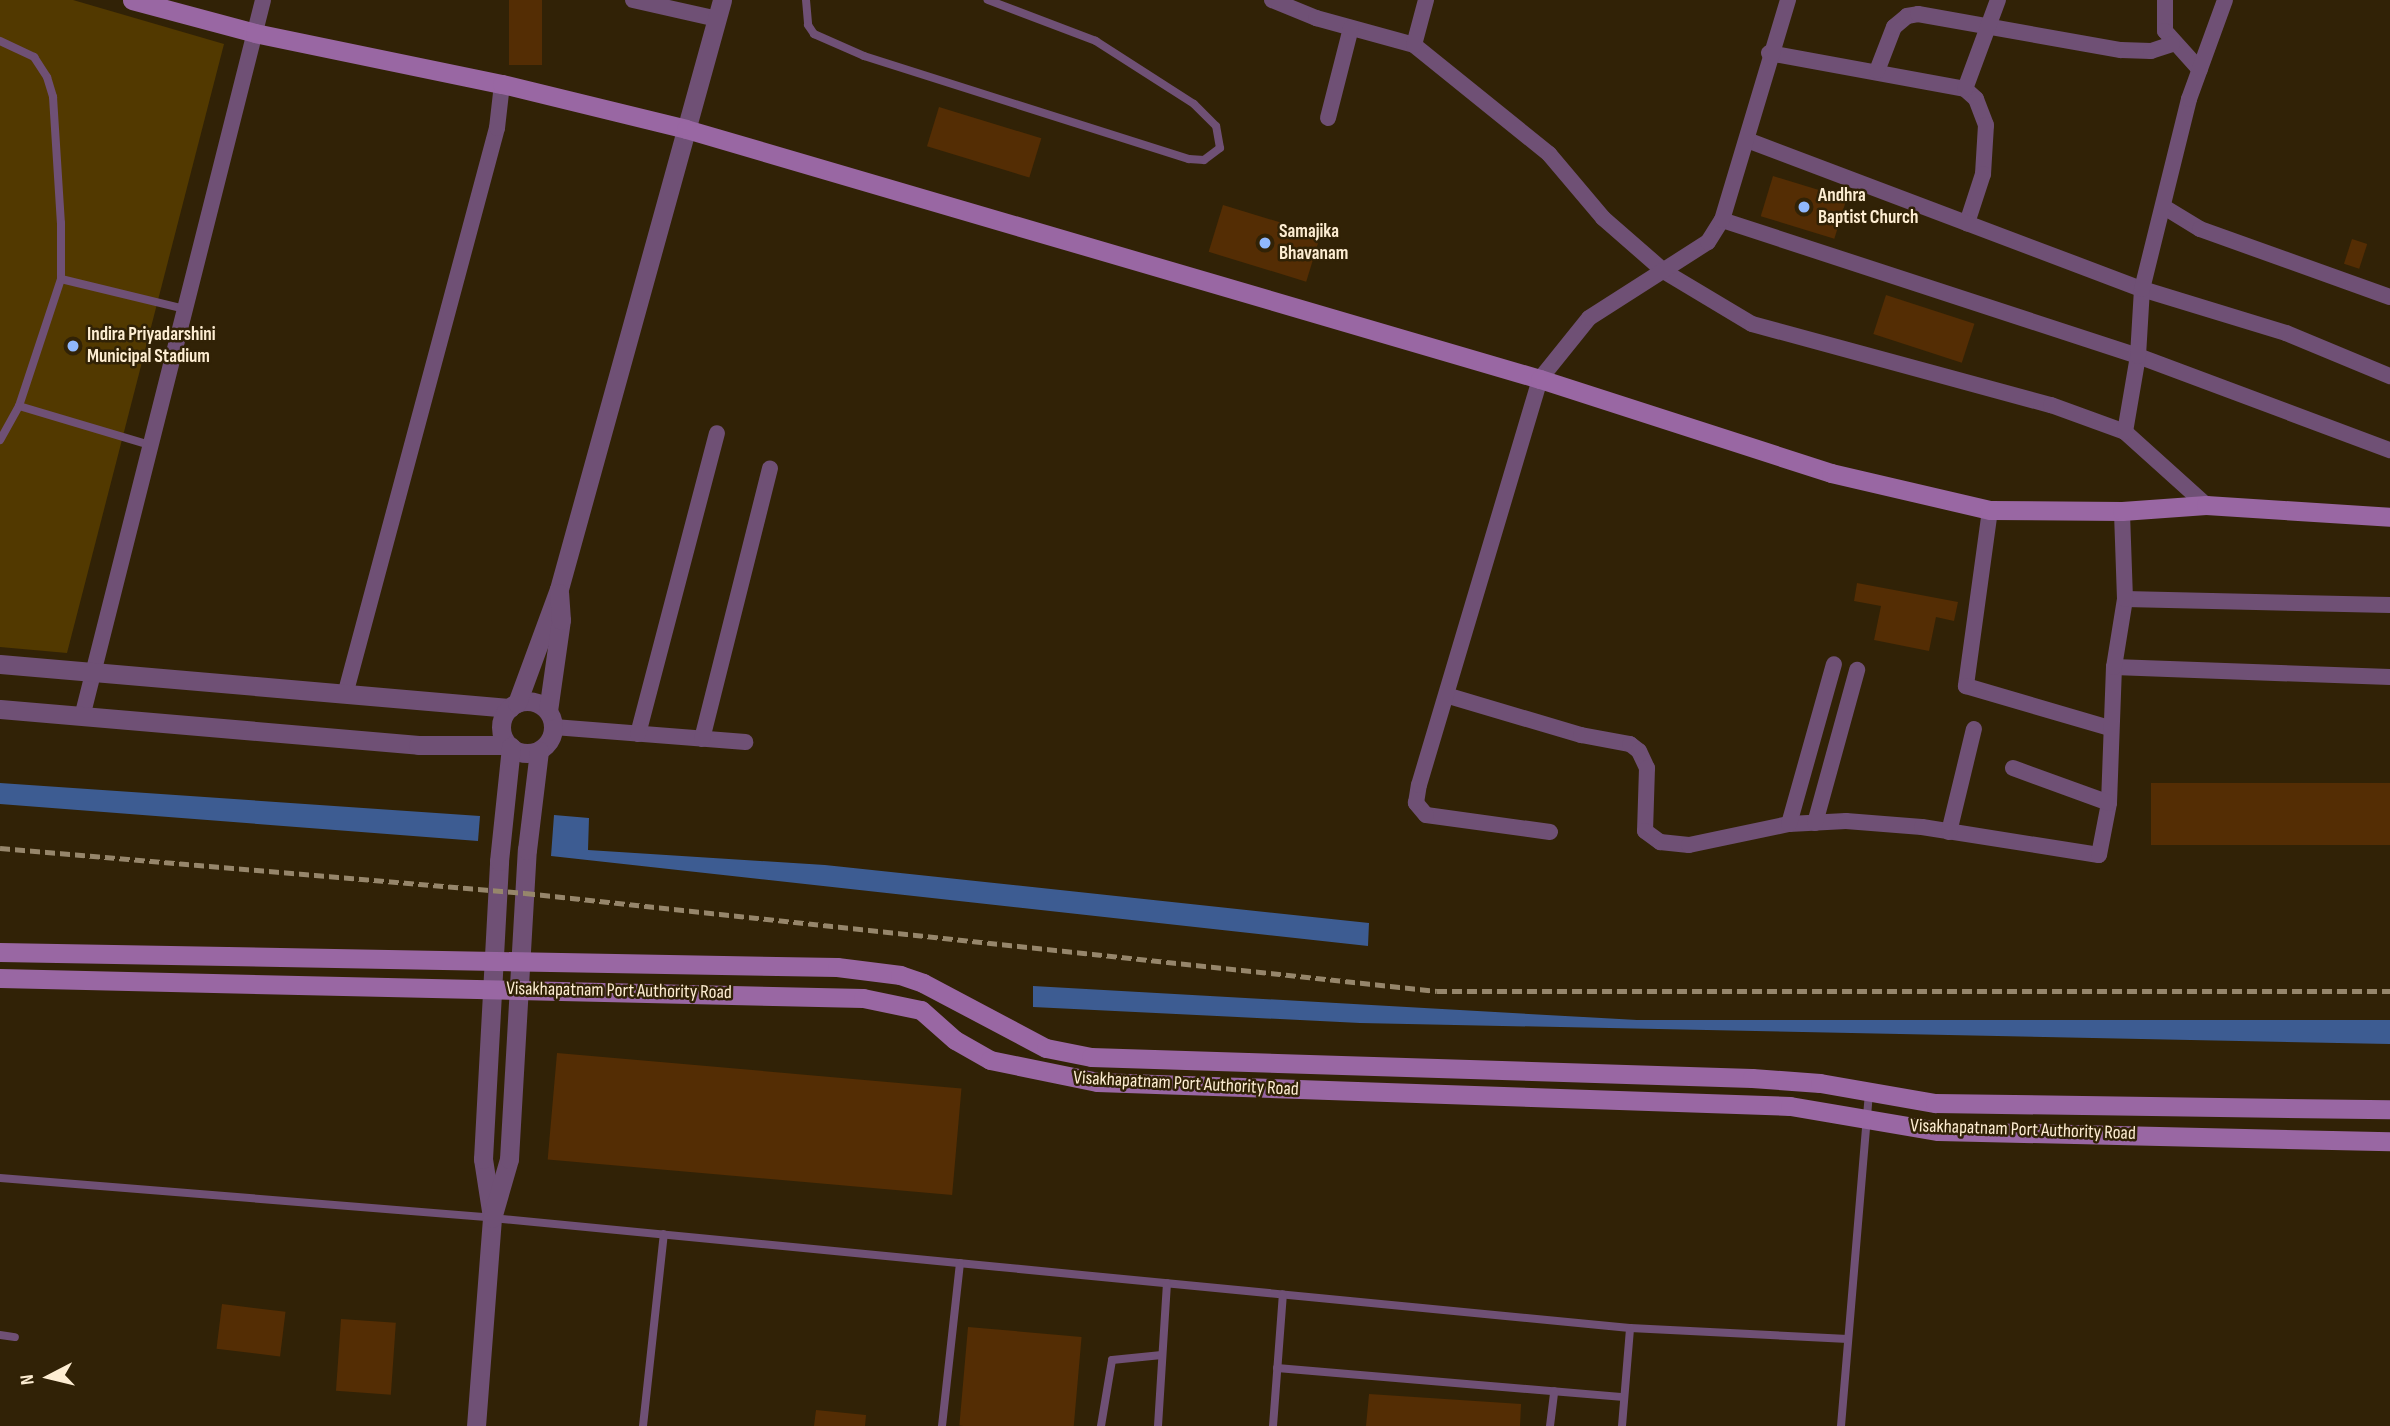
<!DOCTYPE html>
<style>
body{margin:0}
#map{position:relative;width:2390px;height:1426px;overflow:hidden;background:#312206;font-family:"Sofia Sans Condensed",sans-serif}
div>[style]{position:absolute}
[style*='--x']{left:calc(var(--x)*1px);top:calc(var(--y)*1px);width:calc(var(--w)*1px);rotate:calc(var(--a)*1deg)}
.green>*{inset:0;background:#523900}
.water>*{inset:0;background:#3d5c92}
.building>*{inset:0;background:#542d04;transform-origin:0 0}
.service>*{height:8px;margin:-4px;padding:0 4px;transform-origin:4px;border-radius:4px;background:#6f5075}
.minor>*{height:16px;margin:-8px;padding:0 8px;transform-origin:8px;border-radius:8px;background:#6f5075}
.tertiary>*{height:19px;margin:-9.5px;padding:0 9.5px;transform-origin:9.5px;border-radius:9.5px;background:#6f5075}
.tertiary>.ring{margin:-9.5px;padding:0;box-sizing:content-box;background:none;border:19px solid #6f5075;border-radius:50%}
.secondary>*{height:19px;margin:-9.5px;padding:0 9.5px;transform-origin:9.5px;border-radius:9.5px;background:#9967a3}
.rail>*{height:5px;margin-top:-2.5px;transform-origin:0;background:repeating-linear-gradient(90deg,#96866b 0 10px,transparent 0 15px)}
.dots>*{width:19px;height:19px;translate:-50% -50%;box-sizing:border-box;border:4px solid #312206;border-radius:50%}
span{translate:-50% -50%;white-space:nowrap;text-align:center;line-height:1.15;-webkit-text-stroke:5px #312206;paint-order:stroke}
.poi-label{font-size:19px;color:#fdedd2;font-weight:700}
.left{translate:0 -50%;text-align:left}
.street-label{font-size:19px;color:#fdedd2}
.north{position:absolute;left:14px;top:1342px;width:70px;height:70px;-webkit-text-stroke:5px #312206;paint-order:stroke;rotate:263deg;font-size:19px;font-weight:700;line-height:28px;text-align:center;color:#fdedd2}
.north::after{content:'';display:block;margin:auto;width:24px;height:32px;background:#fdedd2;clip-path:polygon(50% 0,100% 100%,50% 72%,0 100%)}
</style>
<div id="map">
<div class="green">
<i style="clip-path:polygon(0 0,73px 0,224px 44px,67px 653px,0 647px)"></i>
</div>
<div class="water">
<i style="clip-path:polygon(0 783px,480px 816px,478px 841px,0 804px)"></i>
<i style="clip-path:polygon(554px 815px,589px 818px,588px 850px,825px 865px,1369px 923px,1368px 946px,551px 856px)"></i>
<i style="clip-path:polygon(1033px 986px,1637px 1020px,2390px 1020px,2390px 1044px,1360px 1023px,1033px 1007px)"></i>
</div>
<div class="building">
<i style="left:509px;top:0;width:33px;height:65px"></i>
<i style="left:939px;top:107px;width:107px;height:41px;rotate:17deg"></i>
<i style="left:1773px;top:176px;width:77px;height:42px;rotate:17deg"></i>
<i style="left:1223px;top:205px;width:102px;height:49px;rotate:17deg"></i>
<i style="left:2352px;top:239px;width:16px;height:26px;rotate:18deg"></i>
<i style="left:1886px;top:295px;width:93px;height:41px;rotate:18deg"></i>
<i style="clip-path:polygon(1857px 583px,1958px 602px,1954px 621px,1936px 617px,1929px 651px,1874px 640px,1881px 606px,1854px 601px)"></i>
<i style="left:2151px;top:783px;width:239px;height:62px"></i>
<i style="left:557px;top:1053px;width:406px;height:107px;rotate:5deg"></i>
<i style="left:222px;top:1304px;width:64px;height:45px;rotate:7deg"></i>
<i style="left:341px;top:1319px;width:55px;height:72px;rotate:4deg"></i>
<i style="left:968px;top:1327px;width:114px;height:99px;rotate:5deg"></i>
<i style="clip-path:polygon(1369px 1394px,1521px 1404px,1520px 1426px,1366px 1426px)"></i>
<i style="clip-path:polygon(816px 1410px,866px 1415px,865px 1426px,814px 1426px)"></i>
</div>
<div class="service">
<i style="--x:806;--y:0;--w:25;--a:85"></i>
<i style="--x:808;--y:25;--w:11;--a:56"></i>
<i style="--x:814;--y:34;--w:55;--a:23.7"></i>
<i style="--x:864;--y:56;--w:341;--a:17.6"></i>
<i style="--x:1189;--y:159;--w:15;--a:4"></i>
<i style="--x:1204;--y:160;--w:20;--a:-37"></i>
<i style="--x:1220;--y:148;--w:22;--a:-100"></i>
<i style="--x:1216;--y:126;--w:31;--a:-135"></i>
<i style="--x:1194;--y:104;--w:117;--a:-147.3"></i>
<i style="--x:1096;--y:41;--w:116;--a:-159.2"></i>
<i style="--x:0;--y:41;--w:38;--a:25"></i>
<i style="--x:34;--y:57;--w:24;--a:57"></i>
<i style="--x:47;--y:77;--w:21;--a:73"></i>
<i style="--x:53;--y:97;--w:126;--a:86.4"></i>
<i style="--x:61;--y:223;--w:56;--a:90"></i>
<i style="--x:61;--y:279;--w:134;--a:108.3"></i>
<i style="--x:19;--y:406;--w:39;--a:119"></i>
<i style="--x:61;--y:279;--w:128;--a:13.6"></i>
<i style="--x:19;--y:406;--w:137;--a:16.6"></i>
<i style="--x:0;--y:1178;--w:494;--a:4.6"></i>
<i style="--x:492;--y:1218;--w:1143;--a:5.52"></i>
<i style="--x:1630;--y:1328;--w:218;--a:2.9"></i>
<i style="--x:0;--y:1335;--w:15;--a:8"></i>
<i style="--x:1277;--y:1368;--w:348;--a:4.8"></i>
<i style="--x:643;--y:1426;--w:193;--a:-83.8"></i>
<i style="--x:942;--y:1426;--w:164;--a:-83.7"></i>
<i style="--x:1101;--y:1426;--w:67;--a:-80.5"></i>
<i style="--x:1112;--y:1360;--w:50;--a:-5.7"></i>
<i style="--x:1158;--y:1426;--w:143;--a:-86.4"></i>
<i style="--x:1273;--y:1426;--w:132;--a:-85.7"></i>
<i style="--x:1550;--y:1426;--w:35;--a:-83"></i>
<i style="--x:1622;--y:1426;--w:98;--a:-85.3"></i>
<i style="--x:1841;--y:1426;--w:334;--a:-85.2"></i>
</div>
<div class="minor">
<i style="--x:633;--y:0;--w:86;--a:12.7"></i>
<i style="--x:1272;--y:0;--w:48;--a:22.2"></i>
<i style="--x:1316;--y:18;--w:102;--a:15.4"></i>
<i style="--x:1414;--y:45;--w:174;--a:38.9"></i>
<i style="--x:1549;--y:154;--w:84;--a:49.8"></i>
<i style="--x:1603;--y:218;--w:82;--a:41.1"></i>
<i style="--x:1665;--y:272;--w:101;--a:30.9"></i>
<i style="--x:1752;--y:324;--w:310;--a:15.2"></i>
<i style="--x:2051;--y:405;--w:79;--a:20"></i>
<i style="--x:2125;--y:432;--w:109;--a:42"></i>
<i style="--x:2165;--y:0;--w:31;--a:90"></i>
<i style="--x:2165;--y:31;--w:52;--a:48.1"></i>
<i style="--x:1414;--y:45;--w:47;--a:-75.1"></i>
<i style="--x:1769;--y:53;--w:199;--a:10.4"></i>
<i style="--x:1965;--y:89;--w:15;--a:42"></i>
<i style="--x:1976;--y:99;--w:28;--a:69"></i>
<i style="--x:1986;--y:125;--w:49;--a:93.5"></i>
<i style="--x:1983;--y:174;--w:52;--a:108.1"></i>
<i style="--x:1877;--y:71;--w:47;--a:-68.9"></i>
<i style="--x:1894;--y:27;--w:17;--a:-40"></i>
<i style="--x:1907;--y:16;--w:11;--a:-10"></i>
<i style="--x:1918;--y:14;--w:206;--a:10.1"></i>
<i style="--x:2121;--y:50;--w:30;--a:2"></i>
<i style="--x:2151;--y:51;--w:22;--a:-18"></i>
<i style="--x:1965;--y:89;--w:95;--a:-69.7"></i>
<i style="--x:1328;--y:118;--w:93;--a:-75.7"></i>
<i style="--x:1747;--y:140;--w:422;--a:20.7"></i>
<i style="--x:2142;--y:289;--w:151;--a:17"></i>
<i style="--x:2286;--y:333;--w:113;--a:22.5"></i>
<i style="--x:2164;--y:207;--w:42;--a:31.4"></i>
<i style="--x:2200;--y:229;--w:202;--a:19.7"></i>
<i style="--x:1722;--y:220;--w:438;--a:18.1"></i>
<i style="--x:2138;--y:356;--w:269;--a:20.5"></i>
<i style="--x:2125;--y:432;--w:77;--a:-80.3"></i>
<i style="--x:2138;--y:356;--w:67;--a:-86.6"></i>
<i style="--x:2142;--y:289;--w:196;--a:-76.1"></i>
<i style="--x:2189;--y:99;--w:105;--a:-70"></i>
<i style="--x:1990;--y:510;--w:178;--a:97.8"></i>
<i style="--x:1966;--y:686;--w:150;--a:16.3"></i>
<i style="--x:2125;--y:599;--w:265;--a:1.3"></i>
<i style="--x:2114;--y:667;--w:276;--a:2.1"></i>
<i style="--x:346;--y:691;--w:583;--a:-74.99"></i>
<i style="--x:497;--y:128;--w:44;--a:-83.5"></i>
<i style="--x:1449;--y:696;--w:138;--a:16.5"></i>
<i style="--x:1581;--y:735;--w:50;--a:10.4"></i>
<i style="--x:1630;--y:744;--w:11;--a:38"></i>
<i style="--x:1639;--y:751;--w:19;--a:65"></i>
<i style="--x:1647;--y:768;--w:63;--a:91.8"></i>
<i style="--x:1645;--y:831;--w:19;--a:36"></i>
<i style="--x:1660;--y:842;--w:29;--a:6"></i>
<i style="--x:1689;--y:845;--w:102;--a:-11.9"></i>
<i style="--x:1789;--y:824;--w:57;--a:-3"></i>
<i style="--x:1846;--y:821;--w:76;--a:4.5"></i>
<i style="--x:1922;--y:827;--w:179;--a:9"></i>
<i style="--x:2099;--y:855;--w:53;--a:-79.1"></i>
<i style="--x:2109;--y:803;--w:136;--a:-87.9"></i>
<i style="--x:2114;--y:667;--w:69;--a:-80.8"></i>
<i style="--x:2125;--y:599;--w:88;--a:-92"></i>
<i style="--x:82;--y:717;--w:739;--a:-75.83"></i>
<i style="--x:554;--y:727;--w:192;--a:4.5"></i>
<i style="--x:638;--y:734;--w:311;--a:-75.3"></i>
<i style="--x:702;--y:739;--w:279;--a:-75.9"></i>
<i style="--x:2013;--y:768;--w:102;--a:20"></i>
<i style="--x:1815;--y:823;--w:159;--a:-74.6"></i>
<i style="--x:1789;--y:824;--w:166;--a:-74.3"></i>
<i style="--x:1550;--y:832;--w:125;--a:-172.2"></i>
<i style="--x:1426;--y:815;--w:16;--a:-130"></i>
<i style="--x:1416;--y:803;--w:18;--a:-81"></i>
<i style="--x:1419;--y:785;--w:424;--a:-73.4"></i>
<i style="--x:1540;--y:379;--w:78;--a:-51.2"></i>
<i style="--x:1589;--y:318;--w:141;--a:-32.6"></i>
<i style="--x:1708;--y:242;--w:26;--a:-58"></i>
<i style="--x:1722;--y:220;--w:230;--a:-73.3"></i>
<i style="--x:1949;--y:832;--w:106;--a:-76.4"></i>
</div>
<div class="tertiary">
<i style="--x:0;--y:664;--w:512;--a:4.93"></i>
<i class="ring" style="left:501px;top:701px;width:33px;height:33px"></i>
<i style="--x:517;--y:703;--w:121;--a:-69.8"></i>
<i style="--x:559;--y:589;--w:611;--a:-74.53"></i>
<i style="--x:0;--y:709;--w:420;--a:4.9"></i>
<i style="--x:418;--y:745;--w:90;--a:0"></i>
<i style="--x:548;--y:711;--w:92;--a:-81.9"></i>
<i style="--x:561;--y:620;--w:27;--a:-94"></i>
<i style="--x:492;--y:1217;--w:59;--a:-98.8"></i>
<i style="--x:483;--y:1159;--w:298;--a:-86.9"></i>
<i style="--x:499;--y:861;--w:115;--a:-84"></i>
<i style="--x:476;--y:1426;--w:209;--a:-85.6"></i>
<i style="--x:492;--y:1218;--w:61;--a:-73.9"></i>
<i style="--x:509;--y:1159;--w:310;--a:-86.7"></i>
<i style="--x:527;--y:850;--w:100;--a:-83.1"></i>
</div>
<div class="secondary">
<i style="--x:132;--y:0;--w:127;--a:15"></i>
<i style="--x:255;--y:33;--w:252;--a:11.7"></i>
<i style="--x:502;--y:84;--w:189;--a:13.7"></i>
<i style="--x:686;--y:129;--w:890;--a:16.32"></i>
<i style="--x:1540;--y:379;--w:306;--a:17.9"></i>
<i style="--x:1831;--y:473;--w:163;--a:13.1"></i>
<i style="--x:1990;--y:510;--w:132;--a:0.4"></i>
<i style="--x:2122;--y:511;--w:84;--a:-4.1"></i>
<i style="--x:2206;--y:505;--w:184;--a:3.7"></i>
<i style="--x:0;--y:952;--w:837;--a:1.03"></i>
<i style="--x:837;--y:967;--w:64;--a:7.2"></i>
<i style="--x:900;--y:975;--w:24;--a:19"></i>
<i style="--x:923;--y:983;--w:139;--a:27.9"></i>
<i style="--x:1046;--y:1048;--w:46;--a:11.3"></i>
<i style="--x:1091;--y:1057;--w:661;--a:1.82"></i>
<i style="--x:1752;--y:1078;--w:68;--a:4.2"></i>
<i style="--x:1820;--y:1083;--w:117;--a:9.9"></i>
<i style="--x:1935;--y:1103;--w:455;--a:0.8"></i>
<i style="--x:0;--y:978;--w:863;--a:1.33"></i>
<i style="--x:863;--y:998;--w:59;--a:11.7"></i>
<i style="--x:921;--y:1010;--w:45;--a:41.4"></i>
<i style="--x:955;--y:1040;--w:40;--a:29.7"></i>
<i style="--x:990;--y:1060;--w:109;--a:11.6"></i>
<i style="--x:1097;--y:1082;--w:693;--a:1.98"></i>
<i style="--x:1790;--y:1106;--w:150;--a:9.6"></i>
<i style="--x:1938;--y:1131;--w:452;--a:1.3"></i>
</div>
<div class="rail">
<i style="--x:0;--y:848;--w:527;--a:4.9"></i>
<i style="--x:525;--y:893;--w:917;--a:6.13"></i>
<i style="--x:1437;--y:991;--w:953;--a:0"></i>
</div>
<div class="dots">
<i style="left:1804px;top:207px;background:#90b8fd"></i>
<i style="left:1265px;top:243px;background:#90b8fd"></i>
<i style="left:73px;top:346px;background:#90b8fd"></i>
</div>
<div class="poi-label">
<span class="left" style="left:1818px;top:207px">Andhra<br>Baptist Church</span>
<span class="left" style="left:1279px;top:243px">Samajika<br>Bhavanam</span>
<span class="left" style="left:87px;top:346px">Indira Priyadarshini<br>Municipal Stadium</span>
</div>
<div class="street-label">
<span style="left:619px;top:991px;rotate:1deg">Visakhapatnam Port Authority Road</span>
<span style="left:1186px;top:1084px;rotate:3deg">Visakhapatnam Port Authority Road</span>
<span style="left:2023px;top:1130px;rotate:2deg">Visakhapatnam Port Authority Road</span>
</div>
<div class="north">N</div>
</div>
